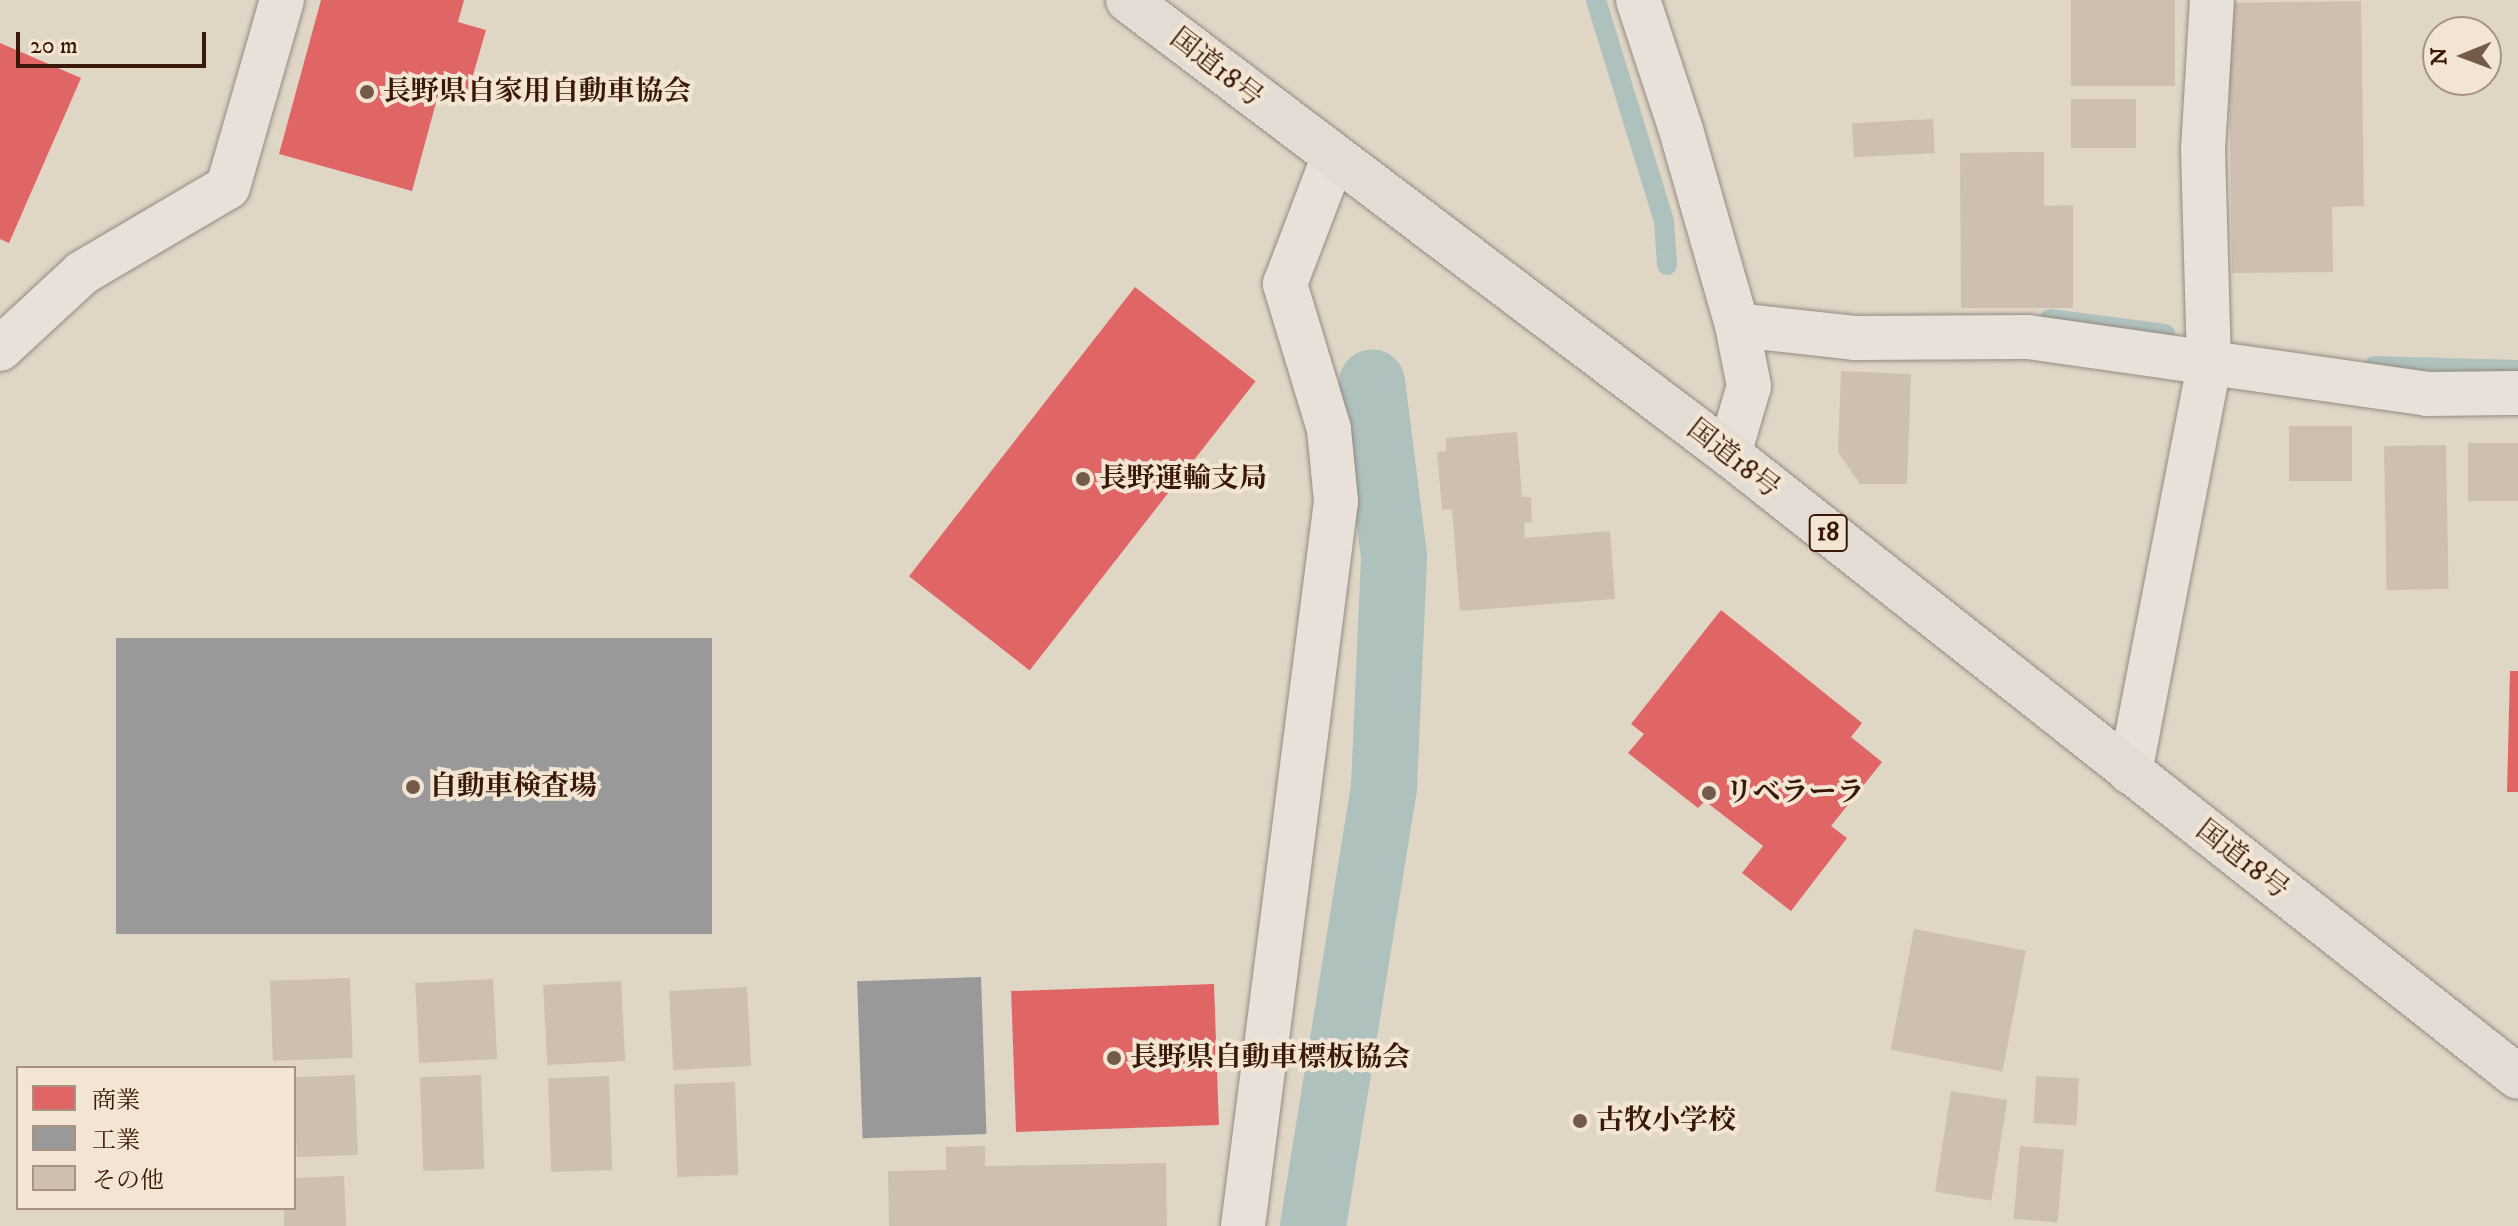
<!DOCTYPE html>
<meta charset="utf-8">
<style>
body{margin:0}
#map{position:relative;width:2518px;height:1226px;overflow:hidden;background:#e0d6c6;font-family:"IM FELL DW Pica","Noto Serif JP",serif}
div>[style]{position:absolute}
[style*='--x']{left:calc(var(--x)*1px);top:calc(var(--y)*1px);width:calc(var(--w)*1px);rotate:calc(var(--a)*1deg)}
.shops>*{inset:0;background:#e06666;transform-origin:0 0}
.industry>*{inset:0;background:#999;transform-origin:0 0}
.stream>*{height:20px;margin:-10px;padding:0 10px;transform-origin:10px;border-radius:10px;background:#aec1bc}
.canal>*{height:66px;margin:-33px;padding:0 33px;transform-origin:33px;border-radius:33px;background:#aec1bc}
.building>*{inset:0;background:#cfbfb0;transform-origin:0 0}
.roads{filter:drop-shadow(0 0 2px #948a80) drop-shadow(0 0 2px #948a80)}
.minor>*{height:44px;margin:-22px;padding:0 22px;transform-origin:22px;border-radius:22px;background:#e7e1da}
.highway>*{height:44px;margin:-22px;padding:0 22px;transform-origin:22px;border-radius:22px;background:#e3dcd4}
.dots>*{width:22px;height:22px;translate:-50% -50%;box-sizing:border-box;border:4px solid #f2e5d3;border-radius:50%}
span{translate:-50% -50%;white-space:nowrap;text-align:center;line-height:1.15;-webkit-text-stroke:8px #f2e5d3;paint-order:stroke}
.shield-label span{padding:2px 6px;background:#f2e5d3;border:2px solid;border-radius:6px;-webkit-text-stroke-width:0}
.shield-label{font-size:26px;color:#3a1809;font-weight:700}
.street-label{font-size:28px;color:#3a1809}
.poi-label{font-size:28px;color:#3a1809;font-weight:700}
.left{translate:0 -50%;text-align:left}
.legend{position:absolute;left:16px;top:1066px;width:280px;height:144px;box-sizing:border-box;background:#f2e5d3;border:2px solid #a89382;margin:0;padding:10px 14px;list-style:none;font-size:24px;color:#3a1809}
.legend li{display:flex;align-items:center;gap:16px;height:40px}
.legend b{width:40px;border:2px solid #a89382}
.north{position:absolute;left:2422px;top:16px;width:80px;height:80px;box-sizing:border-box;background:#f2e5d3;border:2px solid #a89382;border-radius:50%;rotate:269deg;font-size:22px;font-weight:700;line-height:32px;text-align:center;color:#3a1809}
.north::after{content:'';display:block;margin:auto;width:28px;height:36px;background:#745a4b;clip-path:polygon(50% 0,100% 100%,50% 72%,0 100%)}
.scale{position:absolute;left:16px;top:32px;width:190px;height:36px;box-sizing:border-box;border:4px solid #3a1809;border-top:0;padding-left:10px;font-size:24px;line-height:28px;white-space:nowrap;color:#3a1809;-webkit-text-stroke:6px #f2e5d3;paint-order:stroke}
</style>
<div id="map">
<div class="shops">
<i style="clip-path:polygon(321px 0,464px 0,458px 22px,486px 30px,467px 96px,440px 88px,412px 191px,279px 154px)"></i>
<i style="clip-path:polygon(0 43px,81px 78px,9px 243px,0 239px)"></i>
<i style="left:1135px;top:287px;width:153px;height:367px;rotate:38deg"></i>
<i style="clip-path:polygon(1721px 610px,1862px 723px,1851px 737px,1882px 762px,1831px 826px,1847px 838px,1791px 911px,1742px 873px,1763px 846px,1705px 801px,1698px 808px,1628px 753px,1644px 734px,1631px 724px)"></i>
<i style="clip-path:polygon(2510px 671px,2518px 671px,2518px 792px,2507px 792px)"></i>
<i style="left:1214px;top:984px;width:141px;height:203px;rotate:88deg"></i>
</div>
<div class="industry">
<i style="left:116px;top:638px;width:596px;height:296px"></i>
<i style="left:981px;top:977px;width:157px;height:124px;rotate:88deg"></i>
</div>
<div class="stream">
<i style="--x:1596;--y:0;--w:231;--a:72.9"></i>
<i style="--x:1664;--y:221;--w:44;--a:86.1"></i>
<i style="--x:2050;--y:319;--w:116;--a:7.4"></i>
<i style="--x:2374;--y:366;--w:144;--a:1.6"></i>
</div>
<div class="canal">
<i style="--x:1313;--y:1226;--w:445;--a:-80.8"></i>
<i style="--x:1384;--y:787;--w:231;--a:-87.5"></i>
<i style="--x:1394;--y:556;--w:175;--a:-97.2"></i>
</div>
<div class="building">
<i style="left:2071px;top:0;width:104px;height:86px"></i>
<i style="clip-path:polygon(2361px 1px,2364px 206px,2332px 207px,2333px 272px,2232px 273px,2228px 3px)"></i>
<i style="left:2071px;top:99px;width:65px;height:49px"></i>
<i style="left:1933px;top:119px;width:34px;height:81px;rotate:87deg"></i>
<i style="clip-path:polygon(2044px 152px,2044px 206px,2073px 205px,2073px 308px,1961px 308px,1960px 153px)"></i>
<i style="clip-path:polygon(1841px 371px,1911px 374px,1907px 484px,1860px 484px,1838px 452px)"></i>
<i style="left:2289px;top:426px;width:63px;height:55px"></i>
<i style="clip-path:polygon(1517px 432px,1522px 497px,1531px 497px,1532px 522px,1524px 523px,1525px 538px,1610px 531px,1615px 599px,1460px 611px,1452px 509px,1442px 510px,1437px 452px,1446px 451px,1446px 438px)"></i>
<i style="left:2518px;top:443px;width:58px;height:50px;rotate:90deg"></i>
<i style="left:2446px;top:445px;width:144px;height:62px;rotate:89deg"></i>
<i style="left:1914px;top:929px;width:114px;height:123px;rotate:11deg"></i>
<i style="left:350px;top:978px;width:80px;height:80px;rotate:88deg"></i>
<i style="left:493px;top:979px;width:80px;height:78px;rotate:87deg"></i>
<i style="left:621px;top:981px;width:80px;height:78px;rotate:87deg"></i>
<i style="left:747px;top:987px;width:79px;height:78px;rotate:87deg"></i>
<i style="left:355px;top:1075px;width:80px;height:61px;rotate:88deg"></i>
<i style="left:481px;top:1075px;width:94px;height:61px;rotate:88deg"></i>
<i style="left:609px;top:1076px;width:94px;height:61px;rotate:88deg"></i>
<i style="left:2036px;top:1076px;width:43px;height:47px;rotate:3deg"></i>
<i style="left:735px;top:1082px;width:93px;height:61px;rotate:88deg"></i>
<i style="left:1951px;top:1091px;width:57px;height:102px;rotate:9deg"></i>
<i style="clip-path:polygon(985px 1146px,985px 1166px,1166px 1163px,1167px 1226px,889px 1226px,888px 1171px,946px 1170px,946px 1147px)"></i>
<i style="left:2020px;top:1146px;width:44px;height:73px;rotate:5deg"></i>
<i style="clip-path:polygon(344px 1176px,346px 1226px,284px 1226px,284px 1208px,294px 1208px,294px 1178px)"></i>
</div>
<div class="roads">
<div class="minor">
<i style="--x:1638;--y:0;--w:137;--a:71.7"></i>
<i style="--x:1681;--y:130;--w:203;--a:74"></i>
<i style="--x:1737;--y:325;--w:62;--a:78.9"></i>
<i style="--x:1749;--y:386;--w:71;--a:106.4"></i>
<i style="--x:1737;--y:325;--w:118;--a:6.3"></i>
<i style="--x:1854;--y:338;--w:174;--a:-0.3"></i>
<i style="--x:2028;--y:337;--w:403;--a:8.1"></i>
<i style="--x:2427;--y:394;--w:91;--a:-0.6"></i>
<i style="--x:0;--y:349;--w:112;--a:-42.8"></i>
<i style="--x:82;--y:273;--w:169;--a:-30.5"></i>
<i style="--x:228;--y:187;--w:195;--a:-73.9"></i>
<i style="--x:2130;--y:772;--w:416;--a:-79"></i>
<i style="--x:2209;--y:364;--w:214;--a:-91.6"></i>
<i style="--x:2203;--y:150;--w:150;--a:-86.6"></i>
<i style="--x:1243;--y:1226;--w:731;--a:-82.69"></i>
<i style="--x:1336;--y:501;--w:72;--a:-95.6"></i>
<i style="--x:1329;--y:429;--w:152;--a:-106.9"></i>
<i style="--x:1285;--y:284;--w:135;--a:-69.1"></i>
</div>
<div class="highway">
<i style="--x:1128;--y:0;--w:753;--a:37.07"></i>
<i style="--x:1729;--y:454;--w:1005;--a:38.29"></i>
</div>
</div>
<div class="dots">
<i style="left:367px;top:92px;background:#745a4b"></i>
<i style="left:1083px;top:479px;background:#745a4b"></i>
<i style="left:413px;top:787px;background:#745a4b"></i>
<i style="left:1709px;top:793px;background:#745a4b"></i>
<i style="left:1114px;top:1058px;background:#745a4b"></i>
<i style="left:1580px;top:1121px;background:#745a4b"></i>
</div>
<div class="shield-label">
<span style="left:1828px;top:533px">18</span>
</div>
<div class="street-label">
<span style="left:1216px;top:68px;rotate:38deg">国道18号</span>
<span style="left:1733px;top:459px;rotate:38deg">国道18号</span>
<span style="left:2242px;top:860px;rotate:38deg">国道18号</span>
</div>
<div class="poi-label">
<span class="left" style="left:383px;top:92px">長野県自家用自動車協会</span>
<span class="left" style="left:1099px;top:479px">長野運輸支局</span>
<span class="left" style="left:429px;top:787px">自動車検査場</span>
<span class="left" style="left:1725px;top:793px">リベラーラ</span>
<span class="left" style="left:1130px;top:1058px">長野県自動車標板協会</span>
<span class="left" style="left:1596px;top:1121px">古牧小学校</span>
</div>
<ul class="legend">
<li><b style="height:22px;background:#e06666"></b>商業</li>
<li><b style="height:22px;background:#999"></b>工業</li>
<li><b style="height:22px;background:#cfbfb0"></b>その他</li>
</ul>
<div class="north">N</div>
<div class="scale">20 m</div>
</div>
